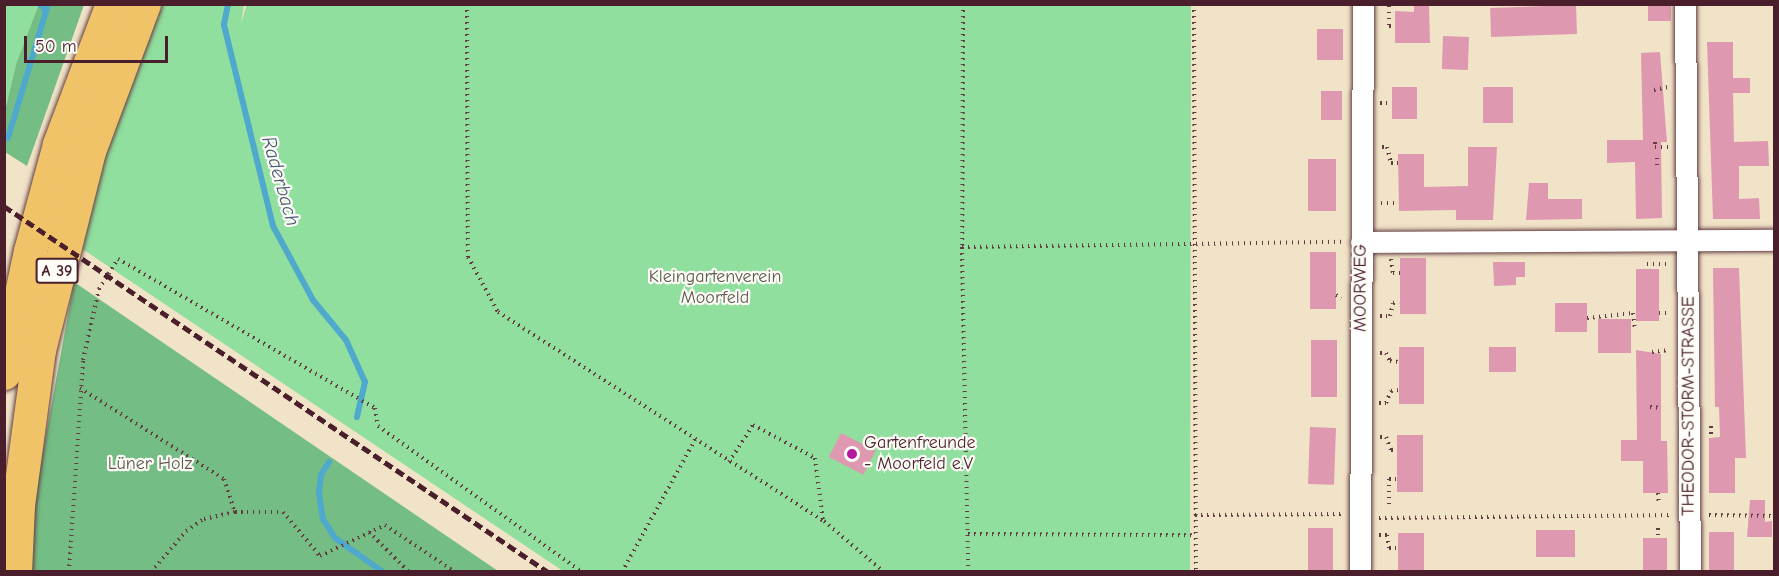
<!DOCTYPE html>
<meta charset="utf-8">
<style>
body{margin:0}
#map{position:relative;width:1779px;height:576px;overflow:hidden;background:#f1e3c7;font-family:"Comic Neue",sans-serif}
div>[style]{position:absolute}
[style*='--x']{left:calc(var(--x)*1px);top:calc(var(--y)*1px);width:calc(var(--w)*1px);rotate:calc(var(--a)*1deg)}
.green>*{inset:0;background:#90df9e}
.forest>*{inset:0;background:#74be85}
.stream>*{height:6px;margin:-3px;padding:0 3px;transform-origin:3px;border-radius:3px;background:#4ea9cc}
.building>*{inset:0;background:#de99b0;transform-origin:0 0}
.path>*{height:4px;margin-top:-2px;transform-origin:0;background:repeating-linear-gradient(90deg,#633c42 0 1.5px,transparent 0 6px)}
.roads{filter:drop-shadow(0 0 2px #633c42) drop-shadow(0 0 2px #633c42)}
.minor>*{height:21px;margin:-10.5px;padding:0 10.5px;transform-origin:10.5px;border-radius:10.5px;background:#fff}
.motorway>*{height:33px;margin:-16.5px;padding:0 16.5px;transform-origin:16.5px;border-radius:16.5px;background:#f1c369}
.rail>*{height:4.5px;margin-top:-2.25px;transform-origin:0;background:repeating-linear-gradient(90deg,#4a1f2b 0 9px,transparent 0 13.5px)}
.dots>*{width:16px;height:16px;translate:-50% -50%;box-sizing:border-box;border:3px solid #fdfcf7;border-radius:50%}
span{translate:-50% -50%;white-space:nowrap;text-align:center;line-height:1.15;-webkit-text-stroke:4.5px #fdfcf7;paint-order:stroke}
.shield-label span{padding:2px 4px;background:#fdfcf7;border:2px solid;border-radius:4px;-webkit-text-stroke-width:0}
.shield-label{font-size:16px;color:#4a1f2b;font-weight:700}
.park-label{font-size:18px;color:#5f594e}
.street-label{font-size:18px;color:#4a1f2b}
.poi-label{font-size:18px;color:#4a1f2b}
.left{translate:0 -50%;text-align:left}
.water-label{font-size:20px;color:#4c5d73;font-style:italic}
.frame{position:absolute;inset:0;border:6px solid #4a1f2b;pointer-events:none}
.scale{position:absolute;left:24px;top:36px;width:144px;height:27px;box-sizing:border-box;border:3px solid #4a1f2b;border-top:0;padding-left:8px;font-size:18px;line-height:21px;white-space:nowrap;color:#4a1f2b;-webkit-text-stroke:4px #fdfcf7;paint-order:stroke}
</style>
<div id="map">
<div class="green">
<i style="clip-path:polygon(247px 4px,1191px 5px,1190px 571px,563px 571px,78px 246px,123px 85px,159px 5px,244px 5px,241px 23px)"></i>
<i style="clip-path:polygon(5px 5px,39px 5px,16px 64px,5px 111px)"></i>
</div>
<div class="forest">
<i style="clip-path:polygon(39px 4px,84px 5px,27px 166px,5px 152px,5px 111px,16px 64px)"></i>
<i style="clip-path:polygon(74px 282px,498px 571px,32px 572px,34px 500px)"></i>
</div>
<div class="stream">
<i style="--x:40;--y:4;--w:9;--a:49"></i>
<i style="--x:46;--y:11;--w:7;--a:-74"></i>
<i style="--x:228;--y:4;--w:21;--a:101"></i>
<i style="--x:224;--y:25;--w:207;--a:76.3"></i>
<i style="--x:273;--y:226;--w:84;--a:61.6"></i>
<i style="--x:313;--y:300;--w:52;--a:50.5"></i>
<i style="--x:346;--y:340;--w:46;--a:65.7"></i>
<i style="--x:365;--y:382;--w:36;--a:103"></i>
<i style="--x:8;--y:138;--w:133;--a:-73.3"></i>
<i style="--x:329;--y:462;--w:15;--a:122"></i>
<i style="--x:321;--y:475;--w:17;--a:97"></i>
<i style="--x:319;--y:492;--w:27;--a:82"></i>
<i style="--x:323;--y:519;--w:22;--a:58"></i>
<i style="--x:335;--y:538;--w:59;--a:35.3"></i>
</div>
<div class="building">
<i style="clip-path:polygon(1414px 4px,1429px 4px,1430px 43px,1395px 43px,1395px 11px,1414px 12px)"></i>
<i style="left:1648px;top:4px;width:23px;height:17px"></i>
<i style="left:1576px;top:5px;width:29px;height:86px;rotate:88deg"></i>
<i style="left:1317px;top:29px;width:26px;height:31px"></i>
<i style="left:1443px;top:36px;width:26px;height:33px;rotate:2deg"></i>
<i style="clip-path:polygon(1707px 42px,1733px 42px,1733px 78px,1750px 78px,1750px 93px,1733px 93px,1734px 142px,1768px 141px,1769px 166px,1739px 166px,1739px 199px,1759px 198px,1760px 219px,1713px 219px)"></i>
<i style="clip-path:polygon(1660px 52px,1667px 142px,1661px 142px,1662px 218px,1636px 219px,1635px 162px,1607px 163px,1607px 140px,1643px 140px,1641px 53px)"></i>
<i style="left:1417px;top:87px;width:32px;height:25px;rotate:90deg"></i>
<i style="left:1483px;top:87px;width:30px;height:36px"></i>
<i style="left:1321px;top:91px;width:21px;height:29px"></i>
<i style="clip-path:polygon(1468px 147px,1497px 147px,1493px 220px,1456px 220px,1456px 210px,1399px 211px,1398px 154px,1424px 154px,1424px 187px,1468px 186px)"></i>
<i style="left:1308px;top:159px;width:28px;height:52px"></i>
<i style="clip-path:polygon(1529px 183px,1548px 183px,1548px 199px,1582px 199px,1582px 219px,1526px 220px)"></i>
<i style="left:1310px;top:252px;width:26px;height:57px"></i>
<i style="left:1400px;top:258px;width:26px;height:56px"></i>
<i style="clip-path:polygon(1493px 262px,1525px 262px,1525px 277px,1516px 277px,1516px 285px,1494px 286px)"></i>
<i style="clip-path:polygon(1713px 268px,1739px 268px,1746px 458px,1735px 458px,1735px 493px,1709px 493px,1709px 438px,1720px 437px,1719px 407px,1715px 407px)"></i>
<i style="left:1636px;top:269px;width:23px;height:52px"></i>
<i style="left:1555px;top:303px;width:32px;height:29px"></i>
<i style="left:1598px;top:319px;width:33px;height:34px"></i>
<i style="left:1311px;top:340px;width:26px;height:57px"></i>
<i style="left:1399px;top:347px;width:25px;height:57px"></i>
<i style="left:1489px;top:347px;width:27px;height:25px"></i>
<i style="clip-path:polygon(1636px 350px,1661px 354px,1661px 441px,1667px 441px,1668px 493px,1643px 493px,1643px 461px,1621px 461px,1621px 440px,1637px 440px)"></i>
<i style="left:1310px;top:427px;width:26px;height:57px;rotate:2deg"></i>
<i style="left:841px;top:433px;width:39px;height:27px;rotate:27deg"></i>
<i style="left:1397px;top:435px;width:26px;height:57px"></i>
<i style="clip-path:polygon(1750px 500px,1765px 500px,1765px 522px,1772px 521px,1772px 537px,1747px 537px)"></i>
<i style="left:1308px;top:528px;width:25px;height:44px"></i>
<i style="left:1536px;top:530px;width:39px;height:27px"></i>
<i style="left:1709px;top:532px;width:25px;height:40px"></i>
<i style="left:1398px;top:533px;width:26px;height:39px"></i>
<i style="left:1643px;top:538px;width:24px;height:34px"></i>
</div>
<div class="path">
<i style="--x:467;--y:4;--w:253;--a:89.8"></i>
<i style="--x:468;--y:257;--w:63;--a:61.4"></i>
<i style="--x:498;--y:312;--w:387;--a:32.7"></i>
<i style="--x:824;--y:521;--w:79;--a:40.4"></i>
<i style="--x:963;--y:4;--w:243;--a:90.2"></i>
<i style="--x:962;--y:247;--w:325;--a:88.9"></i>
<i style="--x:1194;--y:4;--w:568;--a:89.8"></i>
<i style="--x:1498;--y:4;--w:4;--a:90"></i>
<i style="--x:1519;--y:4;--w:3;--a:90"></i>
<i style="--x:1539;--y:4;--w:2;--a:90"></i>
<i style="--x:1560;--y:4;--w:1;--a:90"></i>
<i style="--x:1389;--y:6;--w:20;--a:90"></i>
<i style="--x:1389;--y:26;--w:6;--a:0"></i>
<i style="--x:1654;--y:90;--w:14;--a:-12"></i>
<i style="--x:1380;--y:103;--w:12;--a:0"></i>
<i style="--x:1655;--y:142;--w:5;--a:90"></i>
<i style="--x:1655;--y:147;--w:13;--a:0"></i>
<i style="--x:1382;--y:147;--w:5;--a:0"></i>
<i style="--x:1387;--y:147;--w:16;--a:76"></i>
<i style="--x:1391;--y:163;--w:7;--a:0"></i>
<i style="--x:1657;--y:158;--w:9;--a:90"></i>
<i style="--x:1381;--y:203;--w:17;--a:0"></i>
<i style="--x:962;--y:247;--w:380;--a:-0.8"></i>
<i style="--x:1391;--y:259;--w:14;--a:82"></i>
<i style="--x:1393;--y:273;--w:7;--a:0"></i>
<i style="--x:1647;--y:264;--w:23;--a:0"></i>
<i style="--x:1336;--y:295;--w:6;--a:31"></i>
<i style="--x:1659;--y:313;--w:12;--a:0"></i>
<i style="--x:1380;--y:316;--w:10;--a:0"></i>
<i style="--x:1390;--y:316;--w:13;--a:-77"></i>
<i style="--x:1393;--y:303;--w:6;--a:-9"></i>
<i style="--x:1587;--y:318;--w:46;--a:-6.2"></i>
<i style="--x:1633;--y:313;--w:16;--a:83"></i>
<i style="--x:1652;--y:352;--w:17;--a:-7"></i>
<i style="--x:1380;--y:353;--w:6;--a:0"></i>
<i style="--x:1386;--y:353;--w:9;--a:63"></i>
<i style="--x:1390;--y:361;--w:9;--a:6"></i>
<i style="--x:80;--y:388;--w:170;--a:32.3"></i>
<i style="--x:224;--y:479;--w:35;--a:72"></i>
<i style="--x:1379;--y:403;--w:7;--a:0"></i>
<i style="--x:1386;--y:403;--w:13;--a:-67"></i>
<i style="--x:1391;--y:391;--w:7;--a:-8"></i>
<i style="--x:1650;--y:407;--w:12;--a:5"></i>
<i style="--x:1711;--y:426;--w:11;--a:90"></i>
<i style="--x:1380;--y:437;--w:6;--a:0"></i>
<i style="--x:1386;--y:437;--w:14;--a:69"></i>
<i style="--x:1391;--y:450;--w:6;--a:0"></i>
<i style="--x:729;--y:462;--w:44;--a:-57"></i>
<i style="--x:753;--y:425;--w:70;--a:28"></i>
<i style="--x:815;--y:458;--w:64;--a:82.8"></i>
<i style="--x:1658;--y:493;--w:11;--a:85"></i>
<i style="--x:1389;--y:504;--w:25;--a:-90"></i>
<i style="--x:1389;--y:479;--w:8;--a:0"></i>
<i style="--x:1195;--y:515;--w:147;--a:-0.4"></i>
<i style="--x:1709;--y:515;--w:65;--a:0.9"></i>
<i style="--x:1379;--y:518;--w:293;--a:-0.6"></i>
<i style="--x:1658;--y:528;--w:10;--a:90"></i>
<i style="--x:369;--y:532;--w:57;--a:45"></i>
<i style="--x:968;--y:534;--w:228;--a:0.3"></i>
<i style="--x:1379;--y:535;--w:8;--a:0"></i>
<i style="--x:1387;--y:535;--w:13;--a:81"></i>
<i style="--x:1389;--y:548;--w:9;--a:0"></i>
<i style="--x:69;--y:572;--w:212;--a:-86.2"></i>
<i style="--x:83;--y:360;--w:73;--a:-77.3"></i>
<i style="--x:99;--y:289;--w:36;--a:-58"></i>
<i style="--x:118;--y:259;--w:297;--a:30.1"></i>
<i style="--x:375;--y:408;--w:18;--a:81"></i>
<i style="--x:378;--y:426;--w:251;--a:35.6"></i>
<i style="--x:151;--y:572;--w:54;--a:-49.5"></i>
<i style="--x:186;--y:531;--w:22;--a:-34"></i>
<i style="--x:204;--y:519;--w:32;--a:-13"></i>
<i style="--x:235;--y:512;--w:48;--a:0"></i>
<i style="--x:283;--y:512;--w:57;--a:49.9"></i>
<i style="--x:320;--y:556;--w:72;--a:-25.5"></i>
<i style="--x:385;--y:525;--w:84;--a:33.9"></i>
<i style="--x:622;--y:572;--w:151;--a:-61.1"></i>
</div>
<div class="roads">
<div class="minor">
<i style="--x:1685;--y:4;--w:568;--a:89.5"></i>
<i style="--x:1361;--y:242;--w:413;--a:-0.3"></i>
<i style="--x:1360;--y:572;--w:568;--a:-89.7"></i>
</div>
<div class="motorway">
<i style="--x:4;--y:373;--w:125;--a:-78"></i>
<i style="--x:30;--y:251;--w:111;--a:-74.8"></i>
<i style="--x:59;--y:144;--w:150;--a:-69.3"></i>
<i style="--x:15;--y:572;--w:67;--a:-87.4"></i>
<i style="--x:18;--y:505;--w:156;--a:-82.3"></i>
<i style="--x:39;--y:350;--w:205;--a:-75.9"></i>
<i style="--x:89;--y:151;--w:157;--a:-69.5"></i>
</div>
</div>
<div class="rail">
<i style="--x:4;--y:206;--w:656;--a:33.93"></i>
</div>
<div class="dots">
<i style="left:852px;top:454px;background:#b5179e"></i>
</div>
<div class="shield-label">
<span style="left:57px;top:271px">A 39</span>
</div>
<div class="park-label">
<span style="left:715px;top:288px">Kleingartenverein<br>Moorfeld</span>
<span style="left:150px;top:464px">Lüner Holz</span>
</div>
<div class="street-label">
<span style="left:1361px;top:288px;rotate:-90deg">MOORWEG</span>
<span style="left:1689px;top:406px;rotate:-90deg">THEODOR-STORM-STRASSE</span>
</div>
<div class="poi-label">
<span class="left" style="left:864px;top:454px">Gartenfreunde<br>- Moorfeld e.V</span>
</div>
<div class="water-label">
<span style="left:281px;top:181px;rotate:74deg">Raderbach</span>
</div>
<div class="frame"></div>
<div class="scale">50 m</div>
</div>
